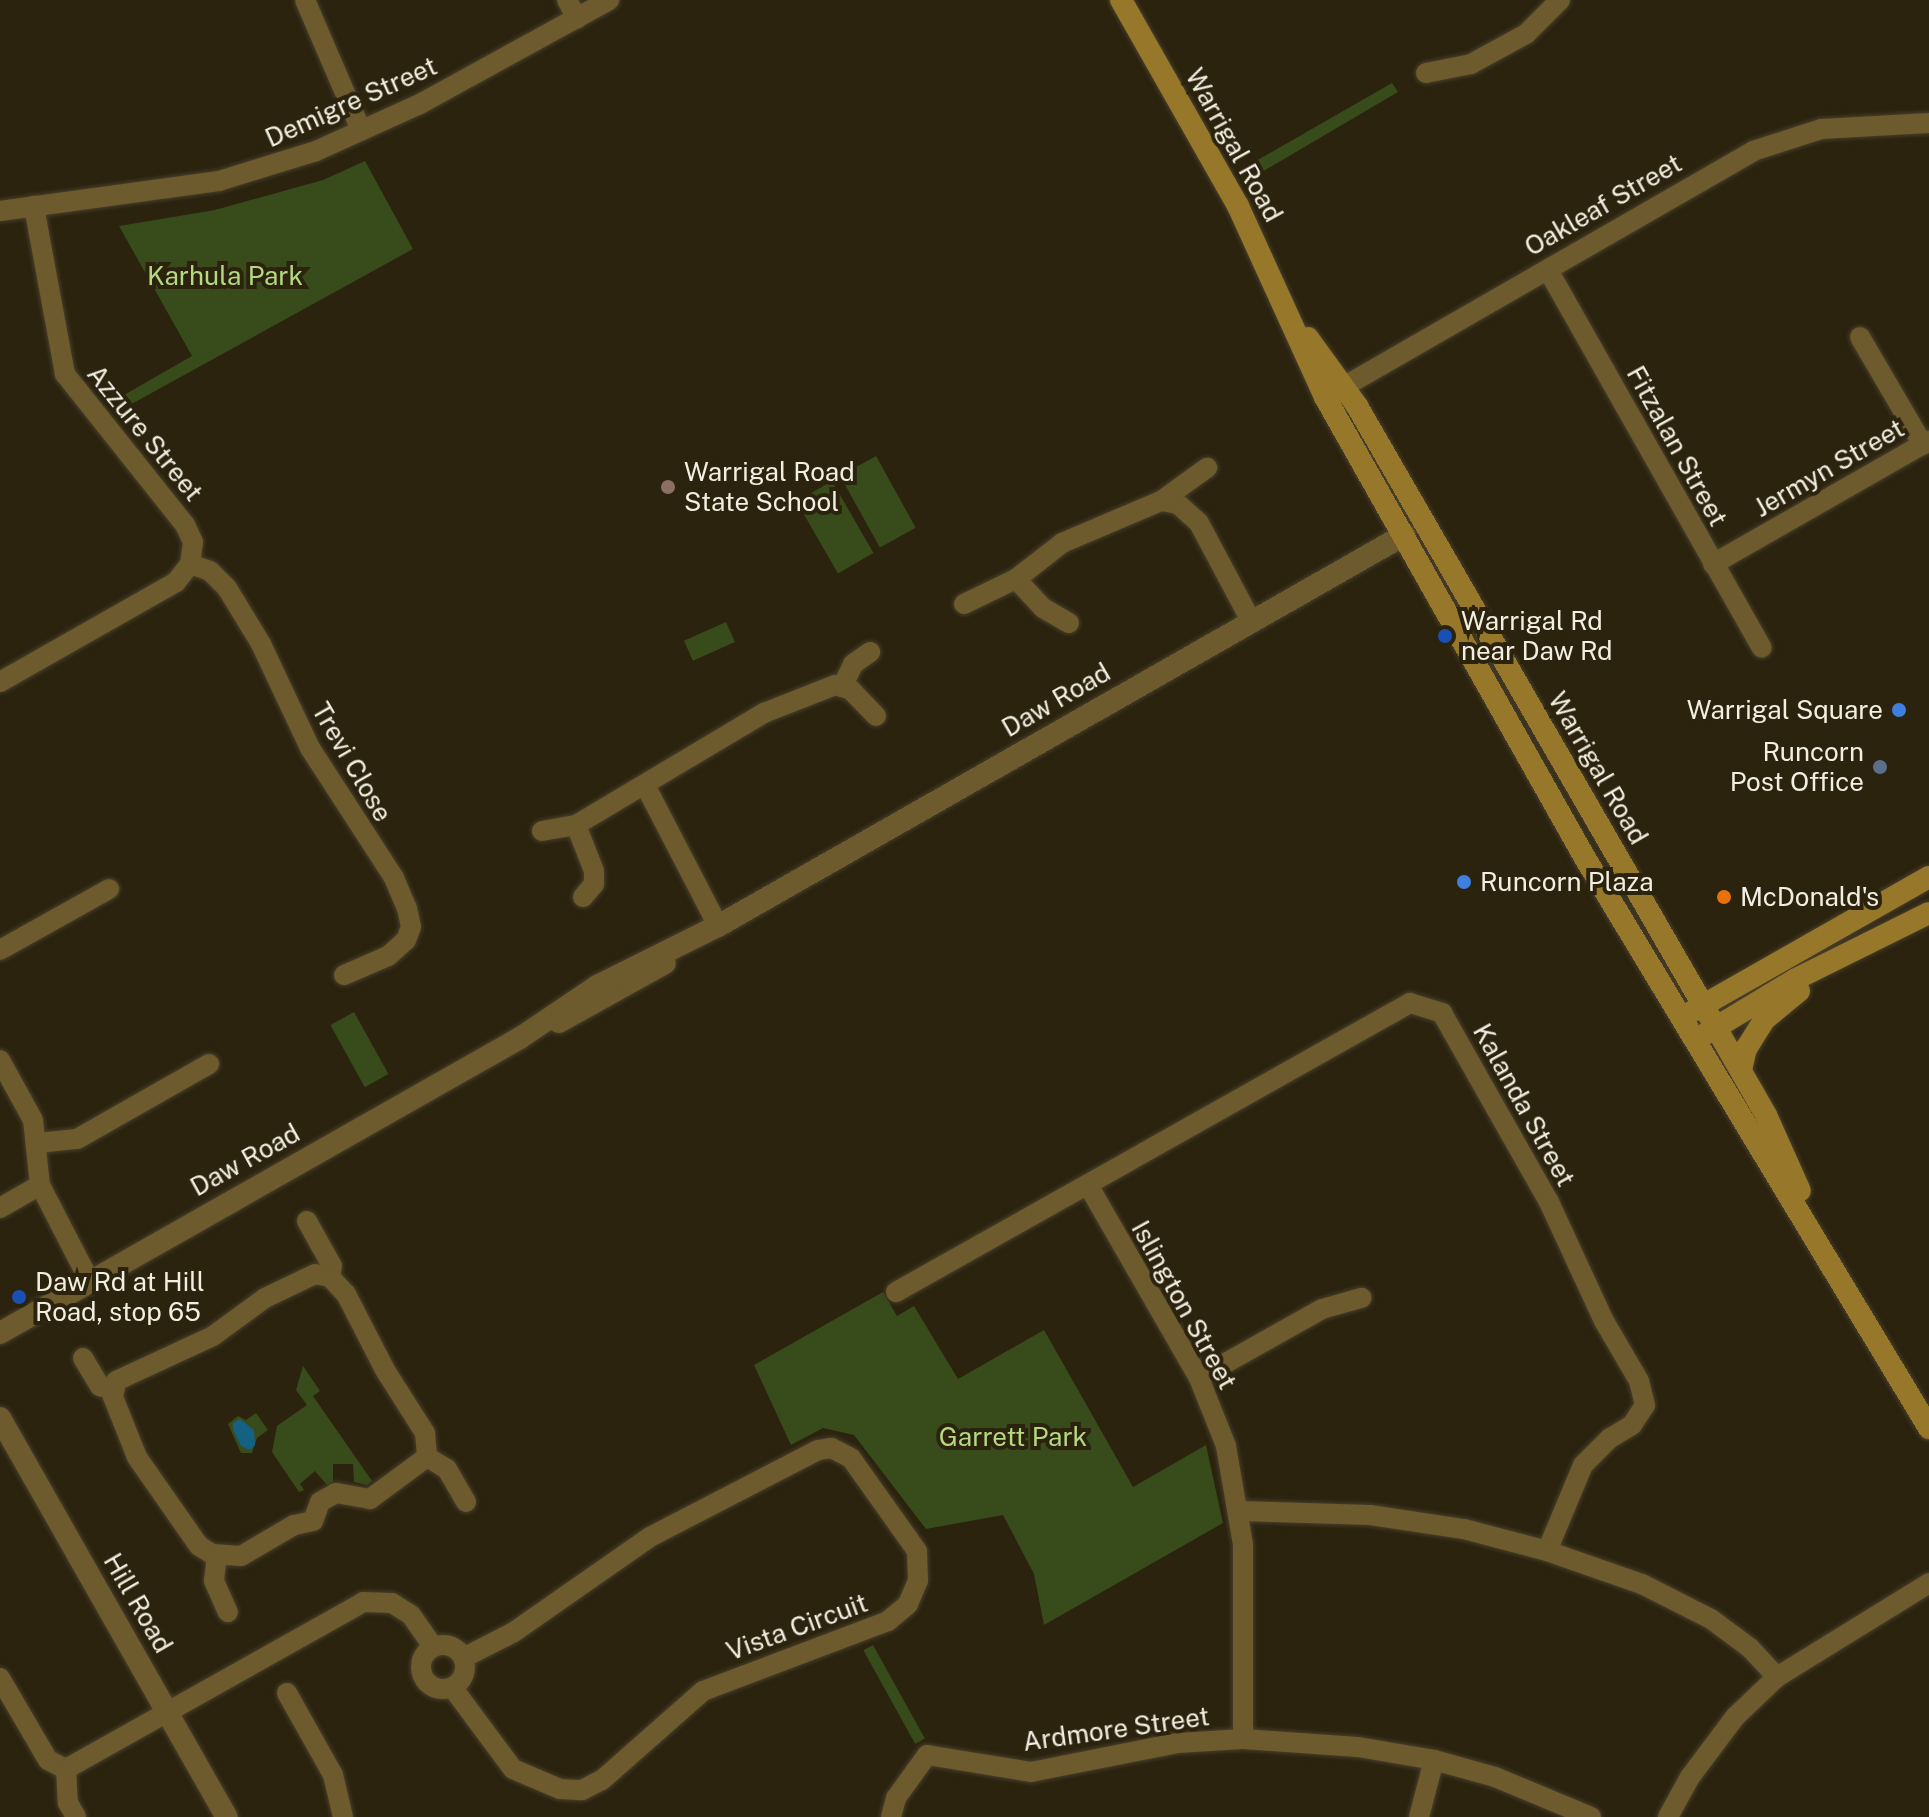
<!DOCTYPE html>
<style>
body{margin:0}
#map{position:relative;width:1929px;height:1817px;overflow:hidden;background:#2b230e;font-family:"Public Sans",sans-serif}
div>[style]{position:absolute}
[style*='--x']{left:calc(var(--x)*1px);top:calc(var(--y)*1px);width:calc(var(--w)*1px);rotate:calc(var(--a)*1deg)}
.green>*{inset:0;background:#384b1b;transform-origin:0 0}
.water>*{inset:0;background:#146184}
.roads{filter:drop-shadow(0 0 2px #473f2c) drop-shadow(0 0 2px #473f2c)}
.minor>*{height:20px;margin:-10px;padding:0 10px;transform-origin:10px;border-radius:10px;background:#6d5a2d}
.minor>.ring{margin:-10px;padding:0;box-sizing:content-box;background:none;border:20px solid #6d5a2d;border-radius:50%}
.tertiary>*{height:22px;margin:-11px;padding:0 11px;transform-origin:11px;border-radius:11px;background:#6d5a2d}
.secondary>*{height:22px;margin:-11px;padding:0 11px;transform-origin:11px;border-radius:11px;background:#97782a}
.dots>*{width:22px;height:22px;translate:-50% -50%;box-sizing:border-box;border:4px solid #2b230e;border-radius:50%}
span{translate:-50% -50%;white-space:nowrap;text-align:center;line-height:1.15;-webkit-text-stroke:8px #2b230e;paint-order:stroke}
.street-label{font-size:26px;color:#f2eee1}
.park-label{font-size:26px;color:#b4d981}
.poi-label{font-size:26px;color:#f2eee1}
.left{translate:0 -50%;text-align:left}
.right{translate:-100% -50%;text-align:right}
</style>
<div id="map">
<div class="green">
<i style="clip-path:polygon(1392px 83px,1398px 92px,1255px 176px,1249px 165px)"></i>
<i style="clip-path:polygon(365px 161px,413px 249px,117px 412px,110px 403px,192px 356px,119px 226px,215px 210px,323px 180px)"></i>
<i style="left:876px;top:456px;width:82px;height:41px;rotate:61deg"></i>
<i style="left:832px;top:481px;width:83px;height:41px;rotate:60deg"></i>
<i style="left:726px;top:622px;width:22px;height:46px;rotate:66deg"></i>
<i style="left:354px;top:1012px;width:71px;height:27px;rotate:61deg"></i>
<i style="clip-path:polygon(883px 1292px,897px 1316px,914px 1306px,958px 1379px,1044px 1330px,1133px 1487px,1206px 1445px,1223px 1523px,1044px 1625px,1034px 1574px,1003px 1515px,926px 1529px,854px 1435px,823px 1428px,791px 1445px,754px 1365px)"></i>
<i style="clip-path:polygon(303px 1366px,320px 1391px,313px 1396px,372px 1481px,367px 1485px,354px 1482px,353px 1464px,333px 1464px,333px 1482px,327px 1485px,315px 1471px,300px 1484px,304px 1490px,299px 1492px,272px 1452px,277px 1426px,307px 1405px,296px 1390px)"></i>
<i style="clip-path:polygon(256px 1413px,268px 1430px,257px 1438px,252px 1453px,241px 1453px,228px 1424px,238px 1416px,246px 1420px)"></i>
<i style="left:873px;top:1645px;width:107px;height:11px;rotate:61deg"></i>
</div>
<div class="water">
<i style="clip-path:polygon(240px 1419px,254px 1430px,255px 1445px,250px 1450px,241px 1446px,233px 1430px,233px 1423px)"></i>
</div>
<div class="roads">
<div class="minor">
<i style="--x:305;--y:0;--w:142;--a:66.7"></i>
<i style="--x:567;--y:0;--w:21;--a:61"></i>
<i style="--x:1426;--y:73;--w:46;--a:-11.3"></i>
<i style="--x:1471;--y:64;--w:63;--a:-28.6"></i>
<i style="--x:1526;--y:34;--w:48;--a:-45"></i>
<i style="--x:0;--y:211;--w:221;--a:-7.8"></i>
<i style="--x:219;--y:181;--w:102;--a:-17.2"></i>
<i style="--x:316;--y:151;--w:114;--a:-24.3"></i>
<i style="--x:420;--y:104;--w:216;--a:-28.8"></i>
<i style="--x:1548;--y:270;--w:434;--a:60.5"></i>
<i style="--x:1860;--y:337;--w:125;--a:59.7"></i>
<i style="--x:1345;--y:386;--w:471;--a:-29.9"></i>
<i style="--x:1753;--y:151;--w:71;--a:-17.9"></i>
<i style="--x:1821;--y:129;--w:108;--a:-3.2"></i>
<i style="--x:1161;--y:501;--w:17;--a:10"></i>
<i style="--x:1178;--y:504;--w:28;--a:42"></i>
<i style="--x:1199;--y:523;--w:111;--a:62"></i>
<i style="--x:190;--y:564;--w:21;--a:19"></i>
<i style="--x:210;--y:571;--w:24;--a:45"></i>
<i style="--x:227;--y:588;--w:66;--a:58.7"></i>
<i style="--x:261;--y:644;--w:115;--a:64.8"></i>
<i style="--x:310;--y:748;--w:155;--a:57.1"></i>
<i style="--x:394;--y:878;--w:33;--a:67"></i>
<i style="--x:407;--y:908;--w:19;--a:78"></i>
<i style="--x:411;--y:927;--w:14;--a:111"></i>
<i style="--x:406;--y:940;--w:24;--a:138"></i>
<i style="--x:388;--y:956;--w:48;--a:156.6"></i>
<i style="--x:1713;--y:564;--w:249;--a:-29.7"></i>
<i style="--x:1016;--y:579;--w:40;--a:47"></i>
<i style="--x:1043;--y:608;--w:30;--a:30"></i>
<i style="--x:964;--y:604;--w:58;--a:-25.7"></i>
<i style="--x:1016;--y:579;--w:58;--a:-38"></i>
<i style="--x:1062;--y:543;--w:108;--a:-23"></i>
<i style="--x:1161;--y:501;--w:57;--a:-35.7"></i>
<i style="--x:0;--y:682;--w:202;--a:-29.6"></i>
<i style="--x:176;--y:582;--w:23;--a:-52"></i>
<i style="--x:190;--y:564;--w:22;--a:-82"></i>
<i style="--x:193;--y:542;--w:19;--a:-115"></i>
<i style="--x:185;--y:525;--w:193;--a:-128.5"></i>
<i style="--x:65;--y:374;--w:171;--a:-100.5"></i>
<i style="--x:842;--y:687;--w:25;--a:-64"></i>
<i style="--x:853;--y:664;--w:21;--a:-35"></i>
<i style="--x:645;--y:785;--w:159;--a:62.6"></i>
<i style="--x:576;--y:825;--w:49;--a:68.6"></i>
<i style="--x:594;--y:871;--w:13;--a:90"></i>
<i style="--x:594;--y:884;--w:17;--a:130"></i>
<i style="--x:542;--y:831;--w:35;--a:-10"></i>
<i style="--x:576;--y:825;--w:219;--a:-30.8"></i>
<i style="--x:764;--y:713;--w:76;--a:-21.5"></i>
<i style="--x:835;--y:685;--w:17;--a:17"></i>
<i style="--x:851;--y:690;--w:36;--a:46"></i>
<i style="--x:0;--y:950;--w:125;--a:-29.2"></i>
<i style="--x:0;--y:1060;--w:68;--a:61.2"></i>
<i style="--x:33;--y:1120;--w:65;--a:83.9"></i>
<i style="--x:40;--y:1185;--w:107;--a:62.7"></i>
<i style="--x:38;--y:1143;--w:39;--a:-6"></i>
<i style="--x:77;--y:1139;--w:152;--a:-29.6"></i>
<i style="--x:1088;--y:1185;--w:223;--a:60.1"></i>
<i style="--x:1199;--y:1378;--w:73;--a:68.3"></i>
<i style="--x:1226;--y:1446;--w:99;--a:80.2"></i>
<i style="--x:1243;--y:1544;--w:195;--a:90"></i>
<i style="--x:0;--y:1208;--w:46;--a:-29.9"></i>
<i style="--x:307;--y:1221;--w:51;--a:60.9"></i>
<i style="--x:332;--y:1266;--w:11;--a:100"></i>
<i style="--x:315;--y:1274;--w:15;--a:11"></i>
<i style="--x:330;--y:1277;--w:23;--a:47"></i>
<i style="--x:346;--y:1294;--w:85;--a:62.8"></i>
<i style="--x:385;--y:1370;--w:75;--a:57.6"></i>
<i style="--x:425;--y:1433;--w:24;--a:85"></i>
<i style="--x:427;--y:1457;--w:71;--a:143.6"></i>
<i style="--x:370;--y:1499;--w:35;--a:-170"></i>
<i style="--x:336;--y:1493;--w:18;--a:151"></i>
<i style="--x:320;--y:1502;--w:20;--a:110"></i>
<i style="--x:313;--y:1521;--w:19;--a:168"></i>
<i style="--x:294;--y:1525;--w:61;--a:149.7"></i>
<i style="--x:241;--y:1556;--w:29;--a:-176"></i>
<i style="--x:212;--y:1554;--w:15;--a:-148"></i>
<i style="--x:199;--y:1546;--w:108;--a:-124.9"></i>
<i style="--x:137;--y:1457;--w:65;--a:-111.8"></i>
<i style="--x:113;--y:1397;--w:16;--a:-79"></i>
<i style="--x:116;--y:1381;--w:107;--a:-24.9"></i>
<i style="--x:213;--y:1336;--w:64;--a:-36.2"></i>
<i style="--x:265;--y:1298;--w:55;--a:-25.6"></i>
<i style="--x:896;--y:1292;--w:590;--a:-29.35"></i>
<i style="--x:1410;--y:1003;--w:34;--a:17"></i>
<i style="--x:1442;--y:1013;--w:217;--a:60.5"></i>
<i style="--x:1549;--y:1202;--w:131;--a:65.2"></i>
<i style="--x:1604;--y:1321;--w:69;--a:59.7"></i>
<i style="--x:1639;--y:1381;--w:25;--a:76"></i>
<i style="--x:1645;--y:1405;--w:24;--a:123"></i>
<i style="--x:1632;--y:1425;--w:26;--a:149"></i>
<i style="--x:1610;--y:1438;--w:38;--a:135"></i>
<i style="--x:1583;--y:1465;--w:93;--a:112.7"></i>
<i style="--x:83;--y:1358;--w:33;--a:59"></i>
<i style="--x:100;--y:1386;--w:15;--a:16"></i>
<i style="--x:1199;--y:1378;--w:141;--a:-29.3"></i>
<i style="--x:1322;--y:1309;--w:41;--a:-15.8"></i>
<i style="--x:427;--y:1457;--w:23;--a:31"></i>
<i style="--x:447;--y:1469;--w:38;--a:60"></i>
<i style="--x:1240;--y:1511;--w:130;--a:1.8"></i>
<i style="--x:1370;--y:1515;--w:95;--a:8.5"></i>
<i style="--x:1464;--y:1529;--w:86;--a:14.8"></i>
<i style="--x:1547;--y:1551;--w:101;--a:19.2"></i>
<i style="--x:1642;--y:1584;--w:77;--a:26.9"></i>
<i style="--x:1711;--y:1619;--w:49;--a:36.6"></i>
<i style="--x:1750;--y:1648;--w:40;--a:47"></i>
<i style="--x:217;--y:1556;--w:25;--a:97"></i>
<i style="--x:214;--y:1581;--w:34;--a:66"></i>
<i class="ring" style="left:421px;top:1645px;width:24px;height:24px"></i>
<i style="--x:0;--y:1678;--w:95;--a:59.7"></i>
<i style="--x:48;--y:1760;--w:20;--a:27"></i>
<i style="--x:66;--y:1769;--w:341;--a:-29.3"></i>
<i style="--x:363;--y:1602;--w:29;--a:2"></i>
<i style="--x:392;--y:1603;--w:22;--a:32"></i>
<i style="--x:411;--y:1615;--w:39;--a:55"></i>
<i style="--x:452;--y:1687;--w:102;--a:53.4"></i>
<i style="--x:513;--y:1769;--w:51;--a:23.1"></i>
<i style="--x:560;--y:1789;--w:22;--a:3"></i>
<i style="--x:582;--y:1790;--w:22;--a:-27"></i>
<i style="--x:602;--y:1780;--w:135;--a:-41.4"></i>
<i style="--x:703;--y:1691;--w:198;--a:-20.7"></i>
<i style="--x:888;--y:1621;--w:26;--a:-40"></i>
<i style="--x:908;--y:1604;--w:26;--a:-67"></i>
<i style="--x:918;--y:1580;--w:29;--a:-92"></i>
<i style="--x:917;--y:1551;--w:114;--a:-125.4"></i>
<i style="--x:851;--y:1458;--w:22;--a:-153"></i>
<i style="--x:831;--y:1448;--w:13;--a:171"></i>
<i style="--x:818;--y:1450;--w:189;--a:152.6"></i>
<i style="--x:650;--y:1537;--w:166;--a:145.1"></i>
<i style="--x:514;--y:1632;--w:57;--a:153"></i>
<i style="--x:287;--y:1693;--w:94;--a:60.7"></i>
<i style="--x:333;--y:1775;--w:43;--a:76.6"></i>
<i style="--x:66;--y:1769;--w:34;--a:87"></i>
<i style="--x:68;--y:1803;--w:16;--a:60"></i>
<i style="--x:891;--y:1817;--w:20;--a:-75"></i>
<i style="--x:896;--y:1798;--w:53;--a:-54.2"></i>
<i style="--x:927;--y:1755;--w:105;--a:9.3"></i>
<i style="--x:1031;--y:1772;--w:150;--a:-11.2"></i>
<i style="--x:1178;--y:1743;--w:65;--a:-3.5"></i>
<i style="--x:1243;--y:1739;--w:115;--a:4"></i>
<i style="--x:1358;--y:1747;--w:77;--a:9.7"></i>
<i style="--x:1434;--y:1760;--w:63;--a:15.6"></i>
<i style="--x:1495;--y:1777;--w:104;--a:22.6"></i>
<i style="--x:1419;--y:1817;--w:59;--a:-75.3"></i>
<i style="--x:1668;--y:1817;--w:46;--a:-61.2"></i>
<i style="--x:1690;--y:1777;--w:75;--a:-53.1"></i>
<i style="--x:1735;--y:1717;--w:58;--a:-43.6"></i>
<i style="--x:1777;--y:1677;--w:179;--a:-31.7"></i>
</div>
<div class="tertiary">
<i style="--x:559;--y:1022;--w:121;--a:-29.1"></i>
<i style="--x:0;--y:1333;--w:598;--a:-29.57"></i>
<i style="--x:520;--y:1038;--w:93;--a:-34"></i>
<i style="--x:597;--y:986;--w:135;--a:-26.4"></i>
<i style="--x:718;--y:926;--w:790;--a:-29.68"></i>
<i style="--x:0;--y:1418;--w:459;--a:60.4"></i>
</div>
<div class="secondary">
<i style="--x:1121;--y:0;--w:237;--a:60.4"></i>
<i style="--x:1238;--y:206;--w:210;--a:65.5"></i>
<i style="--x:1325;--y:397;--w:529;--a:60.58"></i>
<i style="--x:1585;--y:858;--w:666;--a:58.89"></i>
<i style="--x:1308;--y:338;--w:84;--a:54.2"></i>
<i style="--x:1357;--y:406;--w:692;--a:59.99"></i>
<i style="--x:1703;--y:1005;--w:127;--a:60.2"></i>
<i style="--x:1766;--y:1115;--w:83;--a:65.9"></i>
<i style="--x:1693;--y:1011;--w:271;--a:-29.6"></i>
<i style="--x:1705;--y:1034;--w:106;--a:-31.1"></i>
<i style="--x:1796;--y:979;--w:148;--a:-26.4"></i>
<i style="--x:1741;--y:1070;--w:22;--a:-77"></i>
<i style="--x:1746;--y:1049;--w:36;--a:-58"></i>
<i style="--x:1765;--y:1019;--w:44;--a:-39.5"></i>
</div>
</div>
<div class="dots">
<i style="left:668px;top:487px;background:#8d6e63"></i>
<i style="left:1445px;top:636px;background:#1a4fb4"></i>
<i style="left:1899px;top:710px;background:#3f7fe0"></i>
<i style="left:1880px;top:767px;background:#5c6f8a"></i>
<i style="left:1464px;top:882px;background:#3f7fe0"></i>
<i style="left:1724px;top:897px;background:#e8710a"></i>
<i style="left:19px;top:1297px;background:#1a4fb4"></i>
</div>
<div class="street-label">
<span style="left:351px;top:102px;rotate:-24deg">Demigre Street</span>
<span style="left:1234px;top:145px;rotate:61deg">Warrigal Road</span>
<span style="left:1603px;top:205px;rotate:-30deg">Oakleaf Street</span>
<span style="left:145px;top:433px;rotate:51deg">Azzure Street</span>
<span style="left:1677px;top:446px;rotate:61deg">Fitzalan Street</span>
<span style="left:1829px;top:468px;rotate:-30deg">Jermyn Street</span>
<span style="left:1056px;top:700px;rotate:-30deg">Daw Road</span>
<span style="left:352px;top:762px;rotate:60deg">Trevi Close</span>
<span style="left:1598px;top:768px;rotate:60deg">Warrigal Road</span>
<span style="left:1524px;top:1105px;rotate:61deg">Kalanda Street</span>
<span style="left:245px;top:1160px;rotate:-29deg">Daw Road</span>
<span style="left:1184px;top:1305px;rotate:61deg">Islington Street</span>
<span style="left:138px;top:1603px;rotate:60deg">Hill Road</span>
<span style="left:797px;top:1627px;rotate:-20deg">Vista Circuit</span>
<span style="left:1116px;top:1729px;rotate:-8deg">Ardmore Street</span>
</div>
<div class="park-label">
<span style="left:225px;top:276px">Karhula Park</span>
<span style="left:1013px;top:1437px">Garrett Park</span>
</div>
<div class="poi-label">
<span class="left" style="left:684px;top:487px">Warrigal Road<br>State School</span>
<span class="left" style="left:1461px;top:636px">Warrigal Rd<br>near Daw Rd</span>
<span class="right" style="left:1883px;top:710px">Warrigal Square</span>
<span class="right" style="left:1864px;top:767px">Runcorn<br>Post Office</span>
<span class="left" style="left:1480px;top:882px">Runcorn Plaza</span>
<span class="left" style="left:1740px;top:897px">McDonald's</span>
<span class="left" style="left:35px;top:1297px">Daw Rd at Hill<br>Road, stop 65</span>
</div>
</div>
